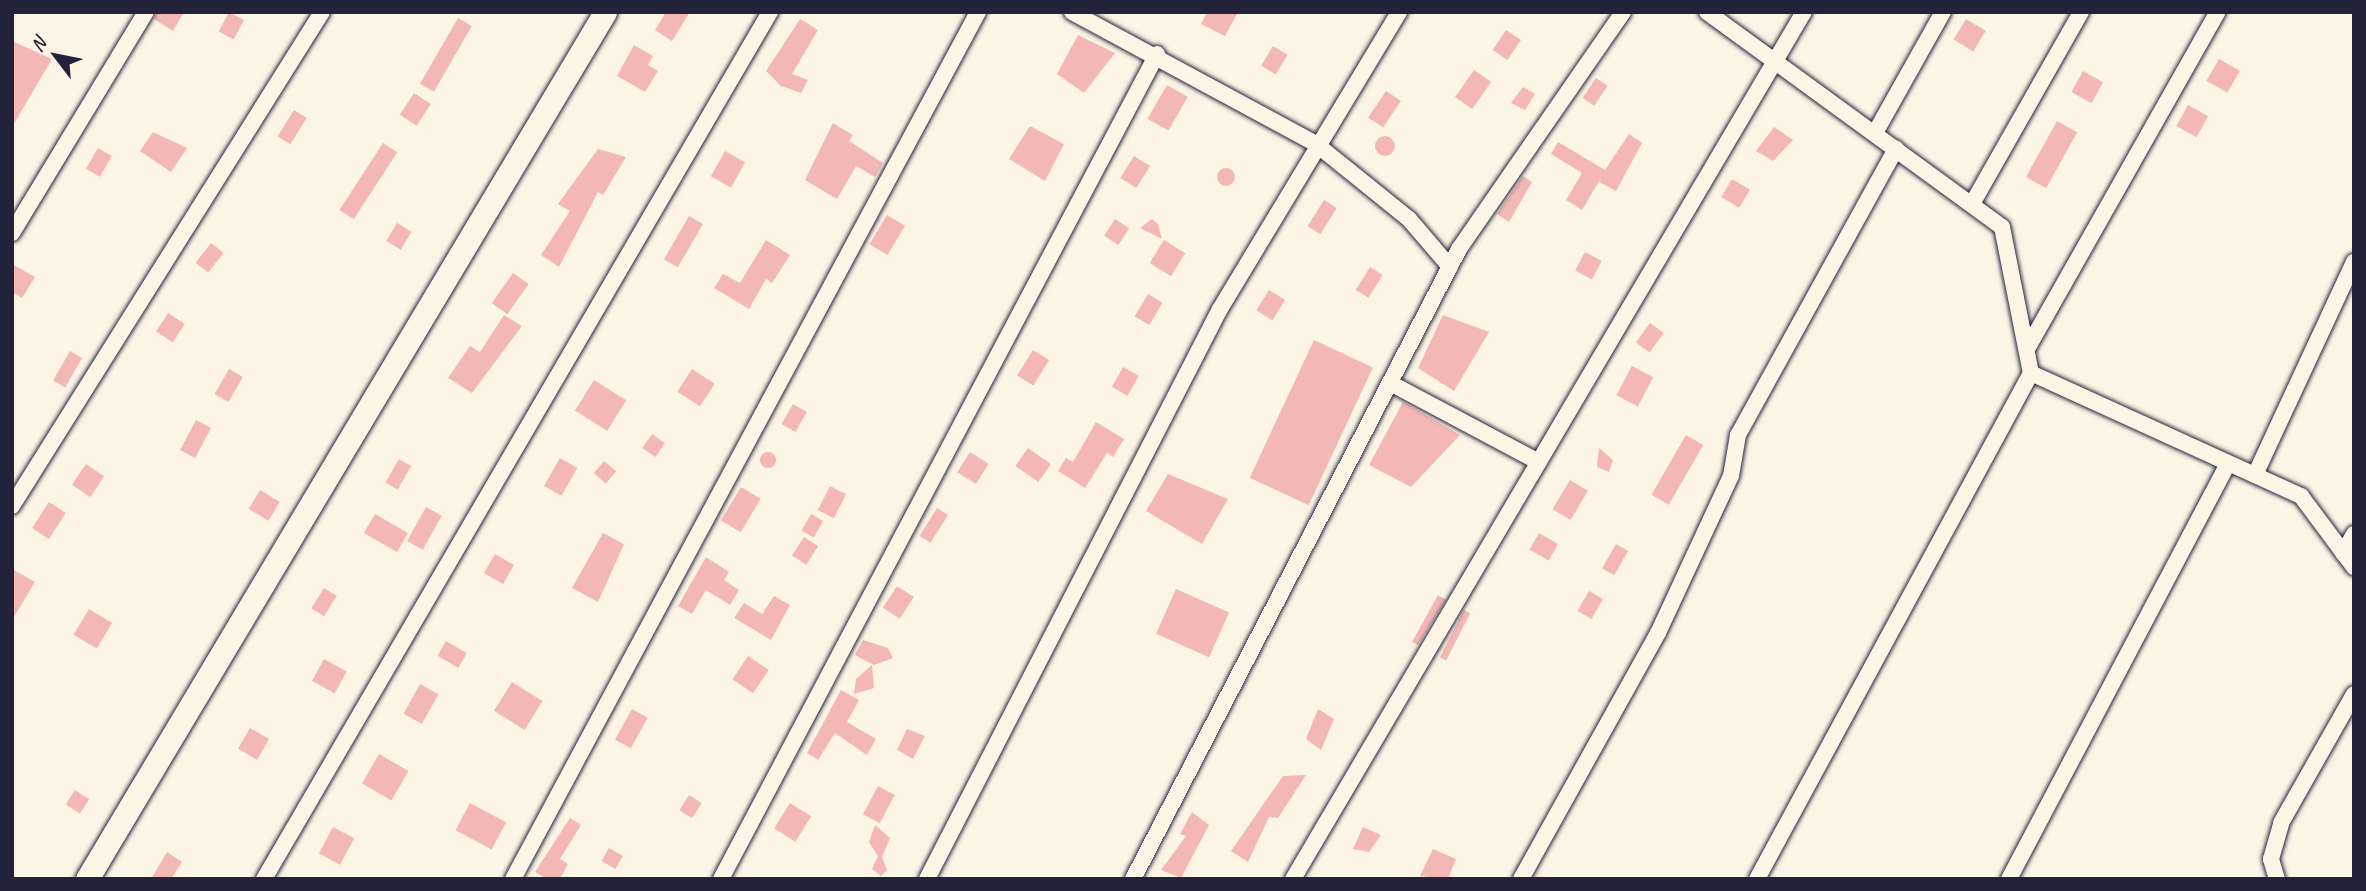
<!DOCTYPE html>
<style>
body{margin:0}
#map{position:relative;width:2366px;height:891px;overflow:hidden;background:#fcf5e5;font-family:Caveat,sans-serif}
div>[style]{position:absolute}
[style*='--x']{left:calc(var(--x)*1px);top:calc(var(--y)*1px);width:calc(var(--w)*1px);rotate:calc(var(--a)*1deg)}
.building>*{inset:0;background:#f3b7b5;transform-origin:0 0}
.round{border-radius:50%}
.roads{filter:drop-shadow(0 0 2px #22223b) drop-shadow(0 0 2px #22223b)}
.street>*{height:16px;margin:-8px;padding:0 8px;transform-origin:8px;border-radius:8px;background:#fcf5e5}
.secondary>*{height:23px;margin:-11.5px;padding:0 11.5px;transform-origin:11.5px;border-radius:11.5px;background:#fcf5e5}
span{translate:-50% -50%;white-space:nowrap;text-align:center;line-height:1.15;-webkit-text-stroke:7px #fcf5e5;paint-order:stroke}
.frame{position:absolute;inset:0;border:14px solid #22223b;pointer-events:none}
.north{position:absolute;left:21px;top:21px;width:70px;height:70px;-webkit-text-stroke:5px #fcf5e5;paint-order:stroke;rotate:302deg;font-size:19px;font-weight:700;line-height:28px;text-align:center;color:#22223b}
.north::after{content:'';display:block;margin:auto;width:24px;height:32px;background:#22223b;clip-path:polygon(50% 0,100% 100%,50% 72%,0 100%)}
</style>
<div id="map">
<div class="building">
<i style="clip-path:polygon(156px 12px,184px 12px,173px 31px,154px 19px)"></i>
<i style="left:229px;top:12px;width:17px;height:22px;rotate:28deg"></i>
<i style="clip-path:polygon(666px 12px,690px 12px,672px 41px,655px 30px)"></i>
<i style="clip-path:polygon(1207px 12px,1238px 12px,1225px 36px,1201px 24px)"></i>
<i style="left:458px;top:18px;width:16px;height:76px;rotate:30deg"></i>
<i style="clip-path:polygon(800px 19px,818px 30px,792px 74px,808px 80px,801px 93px,781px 86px,766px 71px)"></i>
<i style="left:1966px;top:19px;width:23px;height:24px;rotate:31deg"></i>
<i style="left:1506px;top:30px;width:18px;height:24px;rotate:34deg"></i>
<i style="clip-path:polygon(1078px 35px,1115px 53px,1084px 93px,1057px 74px)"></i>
<i style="clip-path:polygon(12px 41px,52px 59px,12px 127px)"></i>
<i style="clip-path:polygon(634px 45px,653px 56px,648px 65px,658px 71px,645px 92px,617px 76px)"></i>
<i style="left:1273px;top:46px;width:17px;height:23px;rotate:31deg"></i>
<i style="left:2219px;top:59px;width:24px;height:25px;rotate:30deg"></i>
<i style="left:1474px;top:70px;width:21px;height:33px;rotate:35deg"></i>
<i style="left:2083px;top:71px;width:23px;height:24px;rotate:29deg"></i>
<i style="left:1596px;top:78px;width:14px;height:24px;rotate:34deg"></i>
<i style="left:1167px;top:85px;width:24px;height:39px;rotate:30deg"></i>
<i style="clip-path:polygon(1523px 87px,1535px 94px,1525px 110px,1511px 103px)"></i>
<i style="left:1386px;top:91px;width:18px;height:32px;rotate:34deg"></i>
<i style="left:414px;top:93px;width:20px;height:26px;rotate:33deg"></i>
<i style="left:2188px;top:105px;width:23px;height:24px;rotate:29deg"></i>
<i style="left:294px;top:110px;width:15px;height:31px;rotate:32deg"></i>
<i style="left:2057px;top:121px;width:23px;height:64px;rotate:29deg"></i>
<i style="clip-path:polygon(833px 123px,853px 135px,849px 141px,883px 163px,875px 177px,856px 166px,837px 199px,805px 180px)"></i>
<i style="clip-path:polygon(1030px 126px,1064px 144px,1045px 181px,1009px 159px)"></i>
<i style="clip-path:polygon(1774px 127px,1793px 140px,1773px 161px,1756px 151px)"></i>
<i style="clip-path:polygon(153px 132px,187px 148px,171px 172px,140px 151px)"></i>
<i style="clip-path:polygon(1629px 134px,1642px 143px,1616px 191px,1599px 182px,1604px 173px,1582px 210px,1566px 200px,1582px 173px,1551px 154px,1558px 142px,1605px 170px)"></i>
<i class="round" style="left:1375px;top:136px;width:20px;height:20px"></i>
<i style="left:383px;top:143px;width:17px;height:80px;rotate:33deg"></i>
<i style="left:98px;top:148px;width:16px;height:24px;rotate:30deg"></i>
<i style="clip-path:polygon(598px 149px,626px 157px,603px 195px,598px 192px,559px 267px,541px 255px,570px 211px,558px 204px)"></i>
<i style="left:725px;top:151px;width:23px;height:29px;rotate:29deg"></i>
<i style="left:1134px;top:156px;width:19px;height:26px;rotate:32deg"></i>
<i class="round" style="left:1217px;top:168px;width:18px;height:18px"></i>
<i style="clip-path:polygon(1523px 176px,1532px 182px,1509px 222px,1497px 214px)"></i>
<i style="left:1732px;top:179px;width:21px;height:21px;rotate:31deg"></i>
<i style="left:1324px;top:200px;width:15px;height:31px;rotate:32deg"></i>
<i style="left:887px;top:215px;width:21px;height:34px;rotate:31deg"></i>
<i style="left:689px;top:216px;width:16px;height:50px;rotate:30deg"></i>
<i style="left:1115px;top:219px;width:17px;height:20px;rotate:33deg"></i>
<i style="clip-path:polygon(1152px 219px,1158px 224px,1162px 239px,1140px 228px)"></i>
<i style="left:397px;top:223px;width:17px;height:21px;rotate:31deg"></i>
<i style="clip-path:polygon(766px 240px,790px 255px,772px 283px,766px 279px,749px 309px,714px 288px,723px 274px,740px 283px)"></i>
<i style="left:1164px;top:240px;width:25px;height:27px;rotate:32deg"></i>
<i style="left:211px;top:243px;width:16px;height:25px;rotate:38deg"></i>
<i style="left:1585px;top:252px;width:19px;height:21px;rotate:28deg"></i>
<i style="clip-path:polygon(12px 264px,35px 277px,22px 298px,12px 292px)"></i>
<i style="left:1370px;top:267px;width:15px;height:27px;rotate:32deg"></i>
<i style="left:513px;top:273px;width:19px;height:37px;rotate:35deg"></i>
<i style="left:1269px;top:290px;width:19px;height:24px;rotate:32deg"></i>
<i style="left:1148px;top:294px;width:17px;height:26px;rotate:31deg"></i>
<i style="left:168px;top:313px;width:20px;height:22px;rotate:33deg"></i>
<i style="clip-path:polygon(504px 315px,522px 326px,472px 393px,448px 378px,470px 346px,480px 352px)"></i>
<i style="clip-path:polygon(1443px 315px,1489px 332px,1454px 391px,1418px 368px)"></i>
<i style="left:1650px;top:323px;width:17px;height:24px;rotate:36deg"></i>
<i style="left:1314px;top:340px;width:65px;height:152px;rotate:25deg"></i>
<i style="left:1033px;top:350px;width:19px;height:30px;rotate:32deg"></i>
<i style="left:70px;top:351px;width:14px;height:34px;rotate:30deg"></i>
<i style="left:1632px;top:366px;width:24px;height:33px;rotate:28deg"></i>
<i style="left:1123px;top:367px;width:18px;height:23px;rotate:29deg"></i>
<i style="left:229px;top:369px;width:16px;height:29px;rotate:30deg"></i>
<i style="left:692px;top:369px;width:27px;height:27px;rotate:33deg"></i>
<i style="left:594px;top:380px;width:38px;height:36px;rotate:32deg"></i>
<i style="clip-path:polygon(1403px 402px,1460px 435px,1411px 487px,1369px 465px)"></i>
<i style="left:793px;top:404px;width:16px;height:23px;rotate:30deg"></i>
<i style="left:196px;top:420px;width:17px;height:34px;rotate:28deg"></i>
<i style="clip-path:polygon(1096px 422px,1124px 439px,1113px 457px,1107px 453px,1085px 488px,1058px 471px,1066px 458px,1073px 462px)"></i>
<i style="left:652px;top:434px;width:16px;height:17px;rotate:35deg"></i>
<i style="left:1686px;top:435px;width:20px;height:69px;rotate:30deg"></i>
<i style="left:1028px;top:448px;width:28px;height:22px;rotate:35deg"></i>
<i style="clip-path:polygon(1599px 448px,1613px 460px,1609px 472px,1597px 467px)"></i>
<i class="round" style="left:760px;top:452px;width:16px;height:16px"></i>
<i style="left:970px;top:452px;width:22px;height:24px;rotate:32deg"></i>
<i style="left:560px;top:458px;width:20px;height:32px;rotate:30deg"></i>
<i style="left:399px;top:459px;width:14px;height:27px;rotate:30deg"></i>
<i style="left:604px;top:461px;width:16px;height:16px;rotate:40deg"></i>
<i style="left:86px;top:464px;width:22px;height:25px;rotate:34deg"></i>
<i style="clip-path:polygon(1168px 474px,1228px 499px,1202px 544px,1146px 511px)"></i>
<i style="left:1570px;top:480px;width:21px;height:34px;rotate:31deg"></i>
<i style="left:830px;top:486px;width:18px;height:27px;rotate:27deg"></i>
<i style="left:741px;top:487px;width:23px;height:39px;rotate:31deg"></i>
<i style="left:260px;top:490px;width:23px;height:22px;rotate:31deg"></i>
<i style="left:49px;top:502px;width:20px;height:31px;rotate:33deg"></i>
<i style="left:426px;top:507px;width:18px;height:39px;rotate:29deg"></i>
<i style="left:937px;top:508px;width:13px;height:33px;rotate:32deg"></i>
<i style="left:375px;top:514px;width:38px;height:22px;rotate:30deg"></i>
<i style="left:811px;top:514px;width:14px;height:19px;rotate:30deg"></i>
<i style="clip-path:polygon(603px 533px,624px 544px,598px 602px,572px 588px)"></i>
<i style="left:1539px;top:533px;width:22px;height:19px;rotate:30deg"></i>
<i style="left:804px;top:537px;width:17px;height:22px;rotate:33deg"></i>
<i style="left:1616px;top:544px;width:14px;height:28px;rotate:30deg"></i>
<i style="left:495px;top:554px;width:22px;height:22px;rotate:30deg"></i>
<i style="clip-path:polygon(706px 557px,729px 572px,724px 580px,739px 590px,730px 605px,706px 590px,692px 614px,678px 606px)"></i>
<i style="clip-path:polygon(12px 569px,35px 582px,12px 620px)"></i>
<i style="left:897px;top:586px;width:20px;height:26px;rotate:33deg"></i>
<i style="left:324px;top:588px;width:15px;height:24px;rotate:32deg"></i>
<i style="left:1176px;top:589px;width:58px;height:49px;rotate:24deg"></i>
<i style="left:1589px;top:591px;width:16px;height:23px;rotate:30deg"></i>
<i style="clip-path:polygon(1438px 595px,1446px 600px,1418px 645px,1412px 642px)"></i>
<i style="clip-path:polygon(774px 596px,790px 605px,771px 640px,734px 618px,744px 603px,762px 614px)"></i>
<i style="left:89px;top:609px;width:27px;height:30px;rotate:31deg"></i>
<i style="left:1464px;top:610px;width:7px;height:53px;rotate:27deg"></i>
<i style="clip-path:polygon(863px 640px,888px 648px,893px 658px,874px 665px,855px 655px)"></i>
<i style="left:446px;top:641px;width:24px;height:17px;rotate:30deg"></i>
<i style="left:748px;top:656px;width:25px;height:28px;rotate:34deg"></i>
<i style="left:324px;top:659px;width:26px;height:25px;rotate:29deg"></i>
<i style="clip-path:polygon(872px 665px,874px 688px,854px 694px,856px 679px)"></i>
<i style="left:512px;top:682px;width:36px;height:34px;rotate:32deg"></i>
<i style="left:420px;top:684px;width:21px;height:34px;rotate:29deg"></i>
<i style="clip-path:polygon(841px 690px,859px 700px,847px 722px,876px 739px,867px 755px,835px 733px,818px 760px,807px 753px)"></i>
<i style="left:632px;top:709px;width:18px;height:35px;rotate:29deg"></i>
<i style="clip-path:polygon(1318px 709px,1334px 719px,1321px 750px,1306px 739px)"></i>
<i style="left:250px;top:728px;width:22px;height:24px;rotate:30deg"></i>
<i style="clip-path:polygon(907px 729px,925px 736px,913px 759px,897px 750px)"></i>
<i style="left:379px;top:754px;width:34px;height:34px;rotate:30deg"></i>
<i style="clip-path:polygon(1306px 775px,1278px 818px,1269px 817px,1248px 862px,1231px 851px,1283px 776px)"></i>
<i style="left:878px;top:786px;width:19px;height:32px;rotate:28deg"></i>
<i style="left:75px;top:790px;width:17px;height:17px;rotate:33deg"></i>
<i style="left:689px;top:795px;width:15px;height:18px;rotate:32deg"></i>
<i style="left:470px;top:803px;width:41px;height:31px;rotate:28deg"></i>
<i style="left:790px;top:803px;width:25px;height:30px;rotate:32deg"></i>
<i style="clip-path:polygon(1192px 812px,1209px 825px,1181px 878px,1161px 870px,1186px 836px,1180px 834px)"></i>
<i style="clip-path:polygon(570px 818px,581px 825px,560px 859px,568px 864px,560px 879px,547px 879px,535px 872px)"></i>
<i style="clip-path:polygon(875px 825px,890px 838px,882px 857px,887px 870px,881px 876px,872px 869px,878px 856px,869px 842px)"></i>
<i style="left:333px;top:827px;width:24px;height:30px;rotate:28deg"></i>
<i style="clip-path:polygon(1363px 827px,1381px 835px,1369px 852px,1353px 849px)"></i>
<i style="left:609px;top:848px;width:16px;height:15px;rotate:30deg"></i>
<i style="clip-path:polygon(1433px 849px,1456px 859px,1448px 879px,1420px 876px)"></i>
<i style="clip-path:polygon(167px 852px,182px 862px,171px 879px,151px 879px)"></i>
</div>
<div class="roads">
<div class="street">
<i style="--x:1072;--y:12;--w:277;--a:28.4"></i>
<i style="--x:1316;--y:144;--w:119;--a:38.9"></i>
<i style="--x:1409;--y:219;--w:63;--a:49.5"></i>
<i style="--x:1707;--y:12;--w:365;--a:36.1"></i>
<i style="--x:2002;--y:227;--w:149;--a:78.8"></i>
<i style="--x:2031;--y:373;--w:297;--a:24.5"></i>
<i style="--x:2301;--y:496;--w:89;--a:53.3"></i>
<i style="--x:1875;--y:133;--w:139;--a:-60.7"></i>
<i style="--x:1972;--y:204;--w:221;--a:-60.4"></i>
<i style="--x:12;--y:233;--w:258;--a:-58.8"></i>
<i style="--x:2027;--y:349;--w:387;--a:-60.5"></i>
<i style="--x:1392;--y:384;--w:166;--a:28"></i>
<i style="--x:2255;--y:475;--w:235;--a:-65.1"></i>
<i style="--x:12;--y:506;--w:583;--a:-57.89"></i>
<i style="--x:2343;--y:553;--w:22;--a:-60"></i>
<i style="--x:264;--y:879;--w:1004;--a:-59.73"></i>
<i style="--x:513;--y:879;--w:984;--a:-61.79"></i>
<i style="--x:721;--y:879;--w:933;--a:-62.14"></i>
<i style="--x:927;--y:879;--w:641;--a:-62.8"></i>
<i style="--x:1220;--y:309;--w:347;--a:-58.9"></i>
<i style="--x:1133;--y:879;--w:709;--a:-62.64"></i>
<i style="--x:1459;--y:249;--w:288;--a:-55.3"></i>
<i style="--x:1293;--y:879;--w:1006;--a:-59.49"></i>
<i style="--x:1521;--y:879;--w:282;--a:-60.9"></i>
<i style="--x:1658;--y:633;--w:173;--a:-65.1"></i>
<i style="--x:1731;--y:476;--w:42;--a:-80.3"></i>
<i style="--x:1738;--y:435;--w:327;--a:-61.1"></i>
<i style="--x:1757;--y:879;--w:575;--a:-61.56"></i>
<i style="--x:2009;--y:879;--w:470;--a:-62.2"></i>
<i style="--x:2277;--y:879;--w:21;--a:-107"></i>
<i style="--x:2271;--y:859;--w:37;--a:-74"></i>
<i style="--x:2281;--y:823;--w:148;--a:-60.5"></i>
</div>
<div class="secondary">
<i style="--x:87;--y:879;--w:1010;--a:-59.14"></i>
</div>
</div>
<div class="frame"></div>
<div class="north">N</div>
</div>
